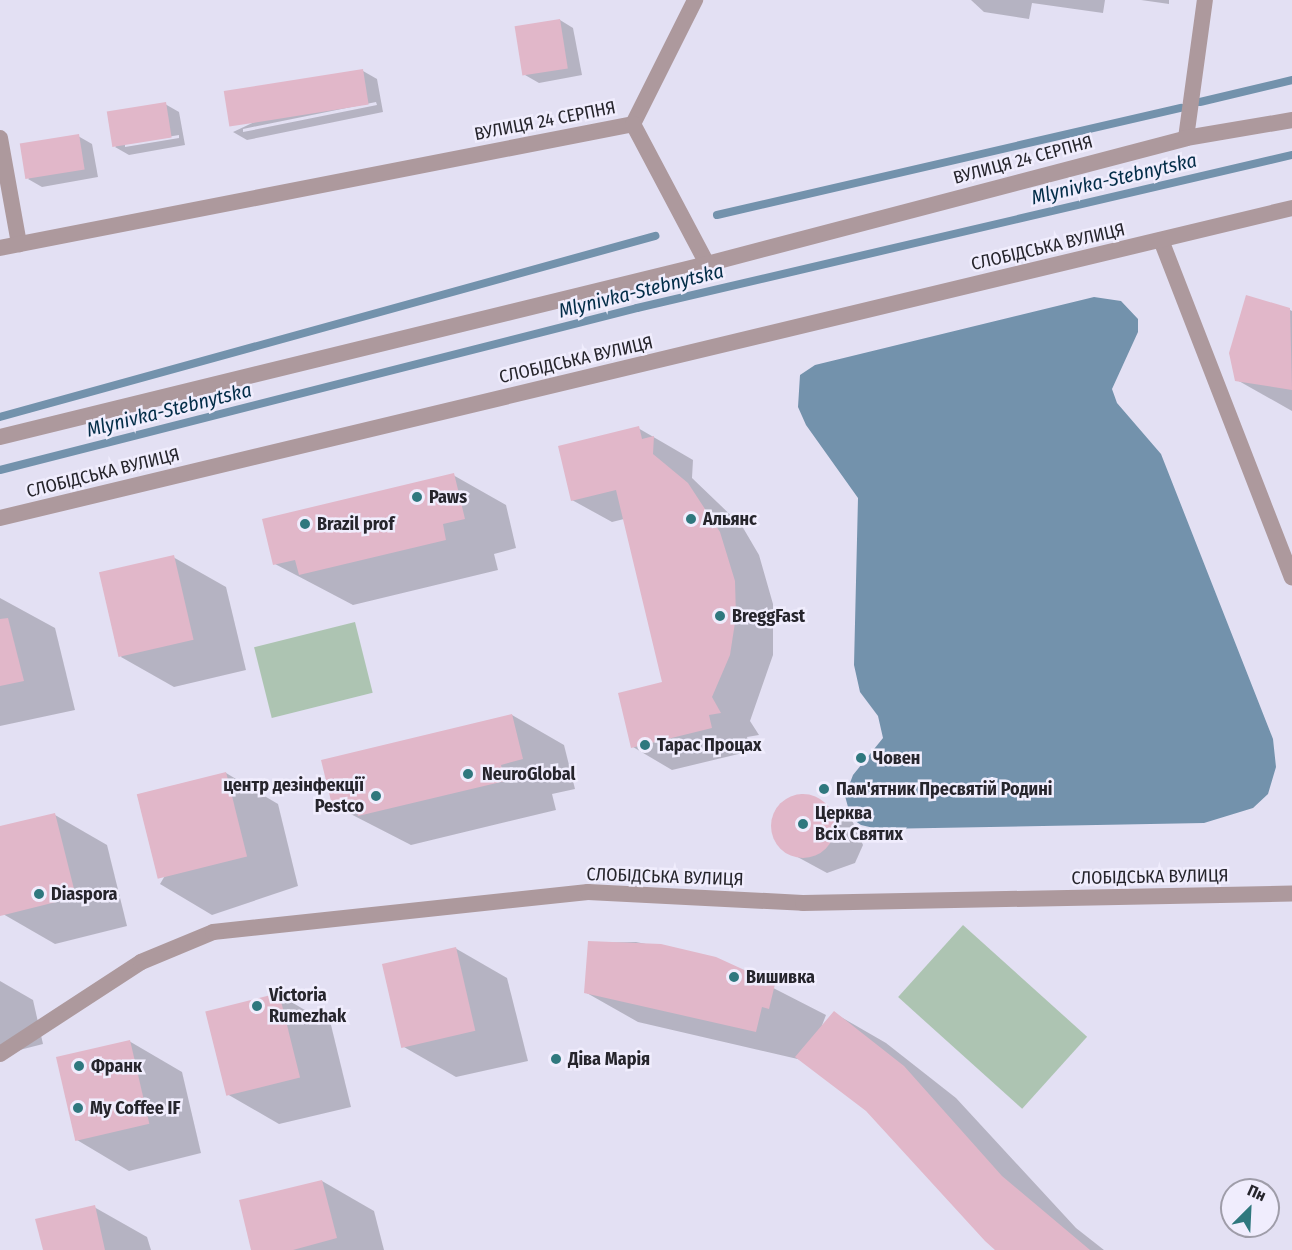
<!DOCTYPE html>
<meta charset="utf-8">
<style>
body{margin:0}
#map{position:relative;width:1292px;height:1250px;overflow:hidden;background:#e3e0f3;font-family:"Fira Sans Condensed",sans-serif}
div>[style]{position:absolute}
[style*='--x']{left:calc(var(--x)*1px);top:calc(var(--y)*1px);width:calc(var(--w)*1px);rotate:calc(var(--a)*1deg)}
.green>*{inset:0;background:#adc4b2;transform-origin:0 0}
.water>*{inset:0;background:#7392ac}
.shadow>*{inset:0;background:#0003}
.stream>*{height:8px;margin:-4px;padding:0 4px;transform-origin:4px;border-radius:4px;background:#7392ac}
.building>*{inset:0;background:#e1b7c9;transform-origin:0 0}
.round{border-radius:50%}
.minor>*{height:16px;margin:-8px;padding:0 8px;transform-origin:8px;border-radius:8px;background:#ad999d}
.dots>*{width:16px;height:16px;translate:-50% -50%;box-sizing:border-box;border:3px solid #f0edfd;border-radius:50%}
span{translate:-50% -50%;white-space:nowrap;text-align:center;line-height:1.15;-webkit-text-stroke:5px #f0edfd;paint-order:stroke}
.street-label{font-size:18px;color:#26252c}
.poi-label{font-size:18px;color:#26252c;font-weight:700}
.left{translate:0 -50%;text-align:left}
.right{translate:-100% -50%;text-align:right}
.water-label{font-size:20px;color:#032d48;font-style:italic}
.north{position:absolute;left:1220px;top:1178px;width:60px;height:60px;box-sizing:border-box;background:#f0edfd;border:2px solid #9f9da9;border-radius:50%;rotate:24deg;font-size:16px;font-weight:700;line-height:24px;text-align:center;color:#26252c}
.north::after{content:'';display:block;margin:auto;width:21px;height:27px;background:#2f787e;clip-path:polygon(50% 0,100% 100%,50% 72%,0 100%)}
</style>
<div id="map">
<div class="green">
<i style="left:355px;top:622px;width:73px;height:104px;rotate:76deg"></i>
<i style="left:963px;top:925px;width:167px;height:97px;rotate:42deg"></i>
</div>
<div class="water">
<i style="clip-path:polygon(1094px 297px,1121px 301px,1138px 319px,1138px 332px,1112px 389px,1117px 403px,1161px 454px,1273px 739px,1276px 767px,1268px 794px,1253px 808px,1204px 823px,878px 829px,861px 825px,851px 818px,845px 796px,853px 775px,883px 738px,878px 716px,860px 692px,854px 665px,858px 498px,806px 425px,798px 407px,800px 375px,815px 365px)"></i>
</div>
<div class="shadow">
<i style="clip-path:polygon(971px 0,1105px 0,1103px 13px,1032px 3px,1029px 19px,984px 12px)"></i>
<i style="clip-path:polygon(1141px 0,1169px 0,1169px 4px)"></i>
<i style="clip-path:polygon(560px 20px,573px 28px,582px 75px,539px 83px,525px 75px)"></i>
<i style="clip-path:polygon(evenodd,363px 71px,377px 79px,383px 112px,247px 140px,233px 132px,363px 71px,376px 102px,377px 105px,243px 132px,243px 129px,376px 102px)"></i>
<i style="clip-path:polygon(evenodd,165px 104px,179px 112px,185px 145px,129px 155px,115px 147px,165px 104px,179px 135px,179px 138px,125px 147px,125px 144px,179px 135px)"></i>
<i style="clip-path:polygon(78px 136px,92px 144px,98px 177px,42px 187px,28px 179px)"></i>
<i style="clip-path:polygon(1290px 310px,1292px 311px,1292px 411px,1237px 380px)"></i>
<i style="clip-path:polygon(638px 428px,693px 460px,692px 478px,742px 526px,759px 555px,773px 604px,773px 655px,750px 721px,759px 735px,747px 737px,751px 751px,672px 770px,633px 747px,664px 683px,624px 519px,612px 522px,572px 500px)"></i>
<i style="clip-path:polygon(453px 475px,506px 505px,516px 548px,494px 554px,498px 570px,353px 605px,275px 564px)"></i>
<i style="clip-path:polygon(173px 557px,226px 587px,246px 670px,174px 687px,121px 657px)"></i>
<i style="clip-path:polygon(0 598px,55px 628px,75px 710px,0 726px)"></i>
<i style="clip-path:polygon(512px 715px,564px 745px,575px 789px,552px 794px,556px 810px,411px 845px,333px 805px)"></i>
<i style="clip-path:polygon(226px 773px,278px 804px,298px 886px,212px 915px,160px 884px)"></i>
<i style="clip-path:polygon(802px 794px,851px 818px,863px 845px,855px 863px,827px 873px,781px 848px,772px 820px,783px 802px)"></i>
<i style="clip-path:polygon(55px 815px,107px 845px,127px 926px,55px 944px,3px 914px,0 828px)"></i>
<i style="clip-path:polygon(636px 942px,715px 958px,826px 1015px,821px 1028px,834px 1013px,886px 1043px,956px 1098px,1076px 1228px,1104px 1250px,998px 1250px,867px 1110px,802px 1060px,638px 1022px,585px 992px,589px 943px)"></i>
<i style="clip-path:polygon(455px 948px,507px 978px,528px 1061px,456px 1077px,404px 1047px)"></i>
<i style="clip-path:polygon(0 981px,33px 1000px,43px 1044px,0 1055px)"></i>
<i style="clip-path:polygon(279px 995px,331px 1025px,351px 1107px,279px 1124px,227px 1094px)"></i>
<i style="clip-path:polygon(129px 1041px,182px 1072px,201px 1153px,129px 1171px,77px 1140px)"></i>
<i style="clip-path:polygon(322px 1181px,374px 1211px,384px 1250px,252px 1250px)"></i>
<i style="clip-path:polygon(94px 1207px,147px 1237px,151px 1250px,44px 1250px)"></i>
</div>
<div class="stream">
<i style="--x:1200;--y:102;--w:95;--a:-13.4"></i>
<i style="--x:717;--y:215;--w:476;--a:-13"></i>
<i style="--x:0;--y:417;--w:680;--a:-15.45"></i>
<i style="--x:0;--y:470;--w:657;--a:-14.27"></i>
<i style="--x:637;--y:308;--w:673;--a:-13.15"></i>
</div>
<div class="building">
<i style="left:560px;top:19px;width:50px;height:46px;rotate:81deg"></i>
<i style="left:363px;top:69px;width:36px;height:141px;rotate:81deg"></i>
<i style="left:166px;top:102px;width:36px;height:60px;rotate:81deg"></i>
<i style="left:79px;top:134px;width:36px;height:60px;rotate:81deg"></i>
<i style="clip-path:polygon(1246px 295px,1290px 308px,1292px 390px,1235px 381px,1229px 353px)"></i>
<i style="clip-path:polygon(639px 426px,642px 439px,654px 436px,653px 454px,688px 483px,720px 532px,735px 581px,736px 616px,730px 655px,712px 697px,721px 713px,709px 715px,712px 728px,631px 748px,618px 693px,662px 682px,616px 490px,571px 501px,558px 446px)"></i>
<i style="clip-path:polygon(454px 473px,465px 519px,443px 524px,446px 540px,299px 575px,295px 560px,273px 565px,262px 519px)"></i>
<i style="left:174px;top:555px;width:87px;height:77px;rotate:77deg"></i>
<i style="clip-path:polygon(8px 618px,24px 681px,0 686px,0 619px)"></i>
<i style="clip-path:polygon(512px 714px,523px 759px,501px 765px,505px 781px,358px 816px,354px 800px,332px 805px,321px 760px)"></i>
<i style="left:226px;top:772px;width:87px;height:92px;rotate:76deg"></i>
<i class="round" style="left:771px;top:794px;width:64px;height:64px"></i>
<i style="clip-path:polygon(55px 813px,76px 897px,0 916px,0 826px)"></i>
<i style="clip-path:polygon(588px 941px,661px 944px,716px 957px,775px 984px,769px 1009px,762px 1007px,756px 1032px,584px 993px)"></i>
<i style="left:456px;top:947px;width:86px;height:76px;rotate:77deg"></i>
<i style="left:279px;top:993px;width:87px;height:76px;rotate:76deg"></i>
<i style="clip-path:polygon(834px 1011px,904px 1066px,1002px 1176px,1090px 1250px,995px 1250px,985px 1241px,866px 1111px,795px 1057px)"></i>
<i style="left:130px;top:1040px;width:86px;height:76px;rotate:77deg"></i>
<i style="clip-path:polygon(322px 1180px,337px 1238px,293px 1250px,251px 1250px,239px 1200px)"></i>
<i style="clip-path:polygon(95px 1205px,105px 1250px,43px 1250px,35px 1219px)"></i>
</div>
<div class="minor">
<i style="--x:633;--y:124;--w:139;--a:-63.4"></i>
<i style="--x:0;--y:138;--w:108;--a:79.8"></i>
<i style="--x:1186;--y:138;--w:139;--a:-82.2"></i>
<i style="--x:1161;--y:240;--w:362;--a:68.8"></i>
<i style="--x:0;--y:248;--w:645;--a:-11.08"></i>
<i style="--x:633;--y:124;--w:158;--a:62.1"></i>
<i style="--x:707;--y:264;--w:495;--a:-14.7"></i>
<i style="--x:1186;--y:138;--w:108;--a:-9.6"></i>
<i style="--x:0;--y:437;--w:728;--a:-13.75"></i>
<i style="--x:0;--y:518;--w:1329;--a:-13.49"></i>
<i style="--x:0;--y:1054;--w:168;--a:-33.1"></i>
<i style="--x:141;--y:962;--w:78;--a:-22.6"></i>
<i style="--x:213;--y:932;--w:377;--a:-6.1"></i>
<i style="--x:588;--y:892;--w:215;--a:2.9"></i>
<i style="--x:803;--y:903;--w:489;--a:-1.1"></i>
</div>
<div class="dots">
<i style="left:417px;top:497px;background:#2f787e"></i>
<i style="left:691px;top:519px;background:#2f787e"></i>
<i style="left:305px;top:524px;background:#2f787e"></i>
<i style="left:720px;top:616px;background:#2f787e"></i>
<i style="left:645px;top:745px;background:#2f787e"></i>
<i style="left:861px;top:758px;background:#2f787e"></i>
<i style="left:468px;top:774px;background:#2f787e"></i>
<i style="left:824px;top:789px;background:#2f787e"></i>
<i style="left:376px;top:796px;background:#2f787e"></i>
<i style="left:803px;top:824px;background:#2f787e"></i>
<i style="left:39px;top:894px;background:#2f787e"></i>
<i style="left:734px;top:977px;background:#2f787e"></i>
<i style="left:257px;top:1006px;background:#2f787e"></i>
<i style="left:556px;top:1059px;background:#2f787e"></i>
<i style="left:79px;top:1066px;background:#2f787e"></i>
<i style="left:78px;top:1108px;background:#2f787e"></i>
</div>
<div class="street-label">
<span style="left:545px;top:121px;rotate:-11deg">ВУЛИЦЯ 24 СЕРПНЯ</span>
<span style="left:1023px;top:160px;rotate:-15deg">ВУЛИЦЯ 24 СЕРПНЯ</span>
<span style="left:1048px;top:247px;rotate:-13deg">СЛОБІДСЬКА ВУЛИЦЯ</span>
<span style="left:576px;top:360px;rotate:-13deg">СЛОБІДСЬКА ВУЛИЦЯ</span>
<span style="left:103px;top:473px;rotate:-14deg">СЛОБІДСЬКА ВУЛИЦЯ</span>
<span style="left:665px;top:877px;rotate:2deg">СЛОБІДСЬКА ВУЛИЦЯ</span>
<span style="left:1150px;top:877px;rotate:-1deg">СЛОБІДСЬКА ВУЛИЦЯ</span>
</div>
<div class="poi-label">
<span class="left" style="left:429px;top:497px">Paws</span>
<span class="left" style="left:703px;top:519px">Альянс</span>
<span class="left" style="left:317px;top:524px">Brazil prof</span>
<span class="left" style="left:732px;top:616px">BreggFast</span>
<span class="left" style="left:657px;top:745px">Тарас Процах</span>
<span class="left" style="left:873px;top:758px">Човен</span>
<span class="left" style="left:482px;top:774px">NeuroGlobal</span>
<span class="right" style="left:364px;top:796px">центр дезінфекції<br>Pestco</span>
<span class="left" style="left:836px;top:789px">Пам'ятник Пресвятій Родині</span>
<span class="left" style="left:815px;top:824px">Церква<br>Всіх Святих</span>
<span class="left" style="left:51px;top:894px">Diaspora</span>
<span class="left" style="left:746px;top:977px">Вишивка</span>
<span class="left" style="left:269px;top:1006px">Victoria<br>Rumezhak</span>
<span class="left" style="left:568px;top:1059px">Діва Марія</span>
<span class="left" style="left:91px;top:1066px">Франк</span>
<span class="left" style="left:90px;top:1108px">My Coffee IF</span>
</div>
<div class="water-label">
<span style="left:1114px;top:179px;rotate:-13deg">Mlynivka-Stebnytska</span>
<span style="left:641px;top:291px;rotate:-14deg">Mlynivka-Stebnytska</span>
<span style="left:169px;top:410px;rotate:-14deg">Mlynivka-Stebnytska</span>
</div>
<div class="north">Пн</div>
</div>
